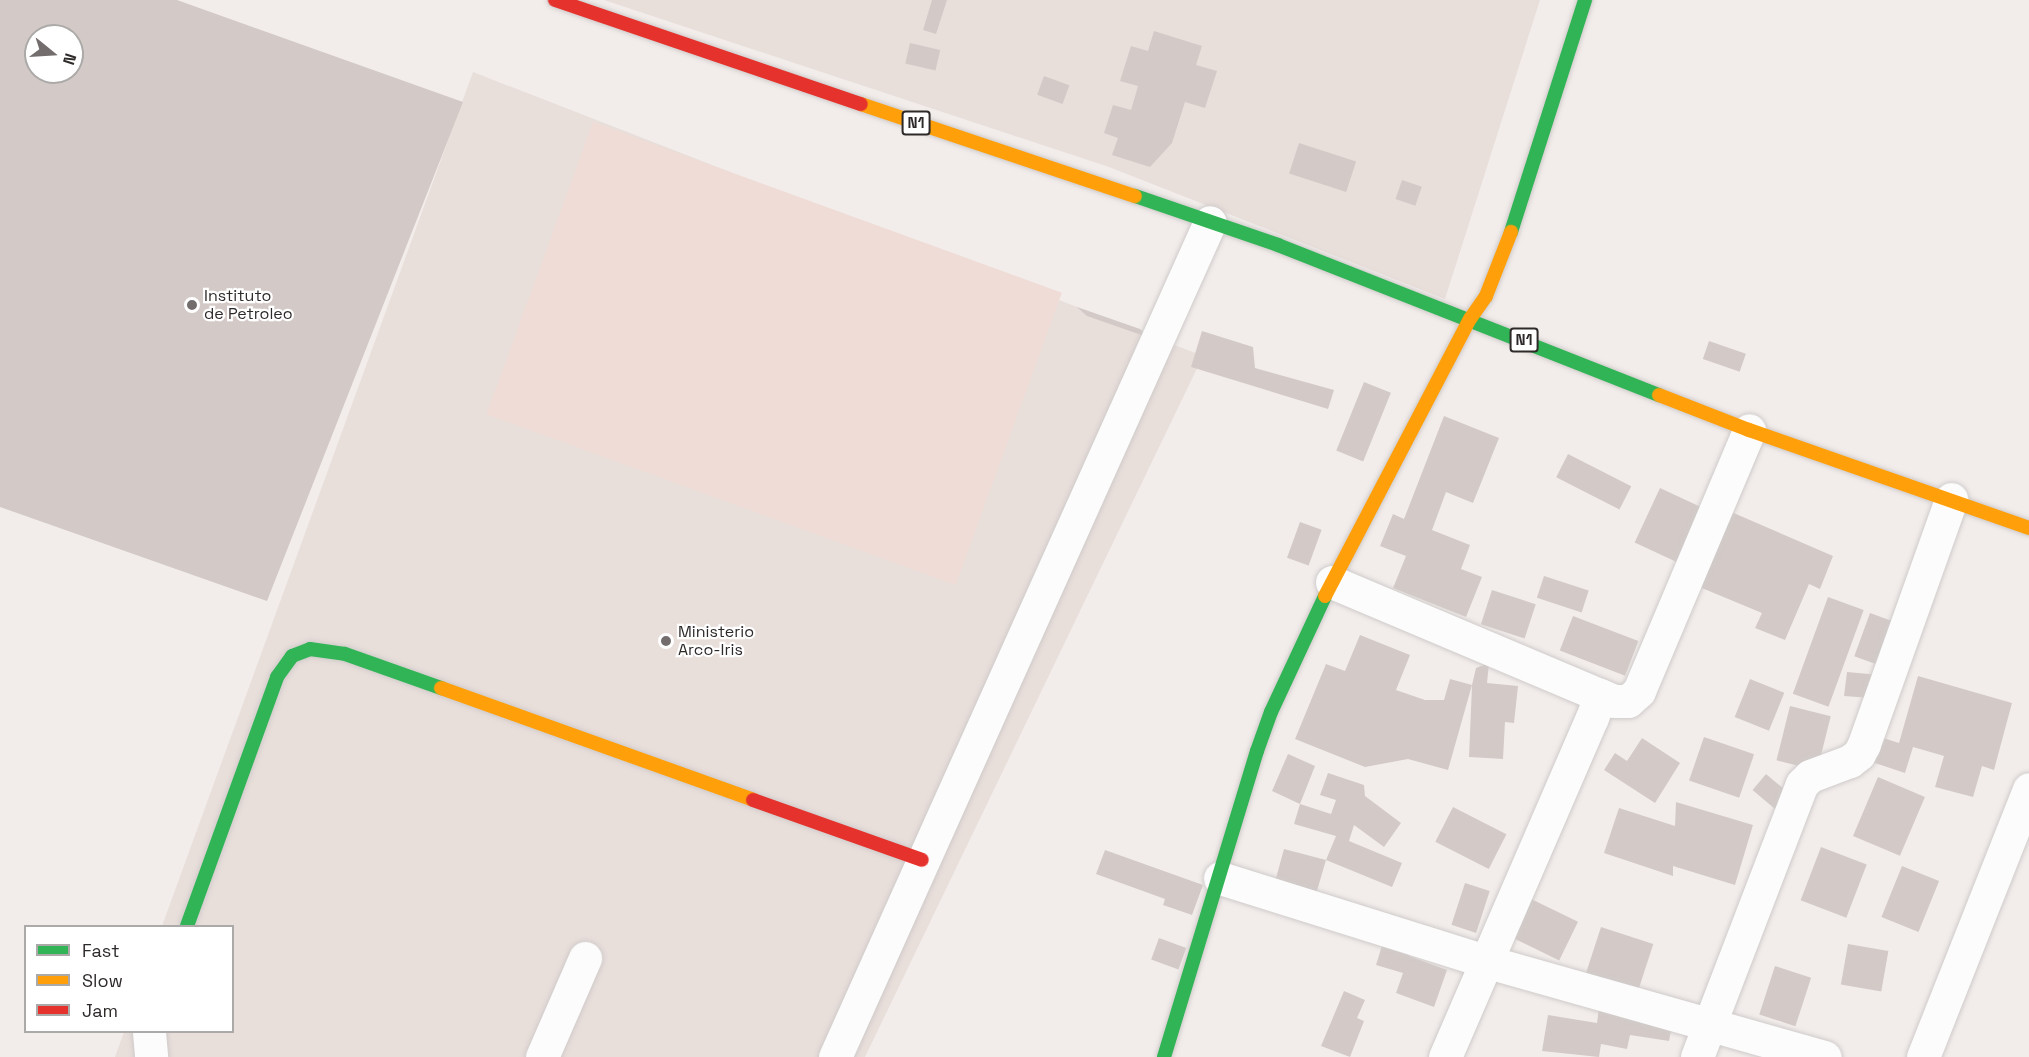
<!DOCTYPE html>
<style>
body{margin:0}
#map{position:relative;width:2029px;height:1057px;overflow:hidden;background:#f2edeb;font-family:"Space Grotesk",sans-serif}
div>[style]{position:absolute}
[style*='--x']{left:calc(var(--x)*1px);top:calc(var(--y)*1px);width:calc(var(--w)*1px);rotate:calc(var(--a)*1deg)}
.built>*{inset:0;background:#e8deda}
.green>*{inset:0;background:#efdcd6;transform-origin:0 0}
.building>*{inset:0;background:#d3cac7;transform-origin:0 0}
.roads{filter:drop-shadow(0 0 2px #cfcbca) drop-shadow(0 0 2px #cfcbca)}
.street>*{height:33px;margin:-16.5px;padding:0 16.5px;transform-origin:16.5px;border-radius:16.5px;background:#fdfcfc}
.fast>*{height:14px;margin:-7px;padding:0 7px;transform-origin:7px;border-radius:7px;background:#30b455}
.slow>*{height:14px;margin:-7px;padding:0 7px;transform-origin:7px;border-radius:7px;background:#ff9f0a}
.jam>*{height:14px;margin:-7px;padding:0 7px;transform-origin:7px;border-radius:7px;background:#e5322d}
.dots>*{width:16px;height:16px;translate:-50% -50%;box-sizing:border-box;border:3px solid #fff;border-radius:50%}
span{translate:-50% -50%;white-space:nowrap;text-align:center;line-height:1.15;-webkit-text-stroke:4.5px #fff;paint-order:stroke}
.shield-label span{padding:2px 4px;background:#fff;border:2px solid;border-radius:4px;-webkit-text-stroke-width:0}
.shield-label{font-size:15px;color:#2e2a29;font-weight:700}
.poi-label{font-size:16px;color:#2e2a29}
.left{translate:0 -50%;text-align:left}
.legend{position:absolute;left:24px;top:925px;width:210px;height:108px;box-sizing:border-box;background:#fff;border:2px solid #abaaa9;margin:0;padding:8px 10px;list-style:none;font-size:18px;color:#2e2a29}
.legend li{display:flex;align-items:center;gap:12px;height:30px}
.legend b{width:30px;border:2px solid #abaaa9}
.north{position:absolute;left:24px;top:24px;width:60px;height:60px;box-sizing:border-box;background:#fff;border:2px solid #abaaa9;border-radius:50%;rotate:108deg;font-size:16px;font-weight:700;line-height:24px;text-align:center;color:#2e2a29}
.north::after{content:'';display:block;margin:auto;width:21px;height:27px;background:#736e6d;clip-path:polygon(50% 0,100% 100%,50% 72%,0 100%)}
</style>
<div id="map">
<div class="built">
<i style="clip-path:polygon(604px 0,1540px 0,1445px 299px,1109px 167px)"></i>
<i style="clip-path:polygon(473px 72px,1203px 356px,865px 1057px,115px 1057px,124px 1032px,232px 1032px,232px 926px,162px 926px)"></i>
</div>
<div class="green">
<i style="left:593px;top:122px;width:499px;height:311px;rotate:20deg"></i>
</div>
<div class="building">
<i style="clip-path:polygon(evenodd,0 0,177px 0,463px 102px,267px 601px,0 507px,0 0,36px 36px,72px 36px,72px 72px,36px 72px,36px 36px)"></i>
<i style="clip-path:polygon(932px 0,947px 0,936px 34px,923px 30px)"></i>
<i style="clip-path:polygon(1154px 31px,1202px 46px,1196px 65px,1217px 71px,1205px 108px,1185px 102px,1172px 143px,1150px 167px,1112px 155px,1118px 138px,1104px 133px,1113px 105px,1131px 110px,1138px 86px,1120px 81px,1131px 46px,1148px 51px)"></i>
<i style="left:910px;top:43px;width:31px;height:21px;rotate:13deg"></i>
<i style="left:1044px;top:76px;width:27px;height:20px;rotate:20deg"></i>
<i style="left:1299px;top:143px;width:60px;height:32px;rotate:18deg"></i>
<i style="left:1402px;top:180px;width:21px;height:20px;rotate:19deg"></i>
<i style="clip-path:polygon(1077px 307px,1140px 329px,1150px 338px,1087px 316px)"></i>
<i style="clip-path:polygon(1202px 331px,1253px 347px,1255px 368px,1334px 390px,1328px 409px,1191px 367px)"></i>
<i style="left:1709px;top:341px;width:39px;height:19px;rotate:19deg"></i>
<i style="left:1364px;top:382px;width:29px;height:74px;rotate:22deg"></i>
<i style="clip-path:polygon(1444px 416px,1499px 438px,1473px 503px,1446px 492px,1432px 530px,1470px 545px,1461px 569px,1482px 577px,1466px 617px,1393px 588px,1406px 556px,1380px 546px,1393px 514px,1404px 519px)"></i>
<i style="left:1568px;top:454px;width:71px;height:26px;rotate:27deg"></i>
<i style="left:1660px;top:488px;width:51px;height:60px;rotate:25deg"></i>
<i style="clip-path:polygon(1729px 511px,1833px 556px,1820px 589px,1809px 584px,1785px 640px,1755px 628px,1762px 613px,1697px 586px)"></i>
<i style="left:1300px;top:522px;width:23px;height:38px;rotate:20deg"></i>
<i style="left:1544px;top:576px;width:47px;height:23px;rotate:18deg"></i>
<i style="left:1492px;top:590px;width:46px;height:36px;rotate:18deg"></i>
<i style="left:1828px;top:597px;width:38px;height:103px;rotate:20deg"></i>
<i style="left:1870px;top:613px;width:33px;height:46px;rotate:20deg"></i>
<i style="left:1573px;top:616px;width:70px;height:37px;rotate:21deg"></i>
<i style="clip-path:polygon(1360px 635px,1410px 655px,1396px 690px,1425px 700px,1444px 700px,1450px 679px,1472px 685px,1448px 770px,1408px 759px,1365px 767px,1295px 739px,1326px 664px,1345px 671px)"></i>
<i style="clip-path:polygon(1489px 663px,1487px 683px,1518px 686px,1514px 723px,1505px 722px,1503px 759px,1469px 757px,1472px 685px,1476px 668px)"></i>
<i style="clip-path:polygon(1847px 672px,1880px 675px,1871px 698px,1844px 696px)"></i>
<i style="clip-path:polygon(1918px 676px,2012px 703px,1994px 770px,1982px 766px,1973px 797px,1935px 787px,1944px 756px,1913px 747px,1905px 773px,1872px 762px,1880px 737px,1899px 743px)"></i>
<i style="left:1750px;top:679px;width:37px;height:41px;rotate:22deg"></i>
<i style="left:1790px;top:706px;width:42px;height:56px;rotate:14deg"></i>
<i style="left:1704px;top:737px;width:53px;height:46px;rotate:19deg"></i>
<i style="clip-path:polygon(1642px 738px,1680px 763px,1655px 803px,1604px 770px,1615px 753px,1627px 761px)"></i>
<i style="clip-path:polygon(1288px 754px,1315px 766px,1300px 804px,1331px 814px,1336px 800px,1320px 795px,1328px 773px,1364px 785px,1365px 796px,1401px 823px,1384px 847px,1354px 825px,1349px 841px,1402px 863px,1392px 887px,1326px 860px,1314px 901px,1273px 889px,1284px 849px,1326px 860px,1336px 836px,1294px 824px,1300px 804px,1272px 791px)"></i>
<i style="left:1766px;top:774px;width:33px;height:21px;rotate:40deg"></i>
<i style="left:1878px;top:777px;width:51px;height:64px;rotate:23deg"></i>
<i style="clip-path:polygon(1676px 802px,1753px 825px,1735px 885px,1673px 866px,1673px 876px,1604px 853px,1619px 808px,1675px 826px)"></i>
<i style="left:1453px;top:807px;width:60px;height:39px;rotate:27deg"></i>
<i style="left:1821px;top:847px;width:49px;height:57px;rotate:21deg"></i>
<i style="clip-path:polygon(1105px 850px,1203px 885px,1192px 915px,1163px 905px,1165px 899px,1096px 874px)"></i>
<i style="left:1902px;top:866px;width:40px;height:55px;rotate:22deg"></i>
<i style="left:1465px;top:883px;width:26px;height:44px;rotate:18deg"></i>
<i style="left:1525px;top:896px;width:59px;height:43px;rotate:26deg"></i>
<i style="left:1601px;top:927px;width:55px;height:49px;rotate:18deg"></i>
<i style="left:1159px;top:938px;width:29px;height:23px;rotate:20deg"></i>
<i style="clip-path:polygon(1384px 939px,1412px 948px,1409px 956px,1447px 970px,1434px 1007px,1396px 993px,1403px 973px,1376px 965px)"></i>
<i style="left:1848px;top:944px;width:41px;height:41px;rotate:10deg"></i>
<i style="left:1775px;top:966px;width:38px;height:51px;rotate:18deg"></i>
<i style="clip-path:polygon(1344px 991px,1365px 1000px,1357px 1018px,1364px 1021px,1350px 1057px,1321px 1046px)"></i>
<i style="clip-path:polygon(1599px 1008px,1673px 1020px,1669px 1041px,1630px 1035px,1627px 1049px,1601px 1044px,1599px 1057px,1542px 1051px,1548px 1015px,1597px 1023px)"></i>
</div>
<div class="roads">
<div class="street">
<i style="--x:1332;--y:582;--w:291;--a:22.9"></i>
<i style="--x:1600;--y:695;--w:15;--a:23"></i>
<i style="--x:1614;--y:701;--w:14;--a:0"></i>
<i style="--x:1628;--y:701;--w:15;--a:-42"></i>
<i style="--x:1639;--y:691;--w:283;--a:-67.1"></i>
<i style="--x:1220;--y:878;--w:278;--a:17.4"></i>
<i style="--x:1485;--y:961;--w:353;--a:15.8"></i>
<i style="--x:149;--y:1032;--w:25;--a:85"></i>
<i style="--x:542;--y:1057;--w:108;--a:-66.5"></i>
<i style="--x:835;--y:1057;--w:915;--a:-65.82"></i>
<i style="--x:1445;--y:1057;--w:369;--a:-66.6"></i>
<i style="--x:1592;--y:718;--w:24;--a:-71"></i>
<i style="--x:1697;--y:1057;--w:292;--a:-69"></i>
<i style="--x:1802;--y:784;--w:11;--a:-45"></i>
<i style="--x:1810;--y:776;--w:43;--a:-20.6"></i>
<i style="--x:1850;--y:761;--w:11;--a:-38"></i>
<i style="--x:1859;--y:754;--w:11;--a:-63"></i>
<i style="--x:1864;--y:744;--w:260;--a:-70.4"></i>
<i style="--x:1923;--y:1057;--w:288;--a:-68.4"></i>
</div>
<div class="fast">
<i style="--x:1135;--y:196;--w:151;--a:18.9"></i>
<i style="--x:1278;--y:245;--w:409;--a:21.5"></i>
<i style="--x:1511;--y:232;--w:244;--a:-72.3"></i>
<i style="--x:187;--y:926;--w:265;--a:-70.1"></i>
<i style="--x:277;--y:677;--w:26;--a:-54"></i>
<i style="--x:292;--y:656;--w:19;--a:-21"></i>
<i style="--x:310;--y:649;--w:35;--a:8"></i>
<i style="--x:345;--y:654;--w:102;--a:19.5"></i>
<i style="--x:1164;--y:1057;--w:320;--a:-73.1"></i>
<i style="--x:1257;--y:751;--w:41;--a:-70.3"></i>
<i style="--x:1271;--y:712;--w:128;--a:-65"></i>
</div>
<div class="slow">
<i style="--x:861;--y:104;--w:289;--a:18.6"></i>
<i style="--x:1659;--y:395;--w:97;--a:21.3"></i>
<i style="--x:1749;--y:430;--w:297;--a:19.3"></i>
<i style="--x:1325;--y:596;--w:313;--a:-62.4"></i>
<i style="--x:1470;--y:319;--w:28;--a:-55"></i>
<i style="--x:1486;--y:296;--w:69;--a:-68.7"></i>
<i style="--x:441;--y:688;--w:331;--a:19.7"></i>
</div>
<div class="jam">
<i style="--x:555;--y:0;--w:323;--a:18.8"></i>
<i style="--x:753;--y:800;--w:179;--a:19.5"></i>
</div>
</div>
<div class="dots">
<i style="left:192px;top:305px;background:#736e6d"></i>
<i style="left:666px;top:641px;background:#736e6d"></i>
</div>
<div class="shield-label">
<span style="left:916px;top:123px">N1</span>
<span style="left:1524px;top:340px">N1</span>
</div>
<div class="poi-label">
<span class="left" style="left:204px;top:305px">Instituto<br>de Petroleo</span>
<span class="left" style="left:678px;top:641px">Ministerio<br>Arco-Iris</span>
</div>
<ul class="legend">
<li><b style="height:8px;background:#30b455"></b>Fast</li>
<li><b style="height:8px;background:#ff9f0a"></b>Slow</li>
<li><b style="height:8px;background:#e5322d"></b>Jam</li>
</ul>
<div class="north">N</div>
</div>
